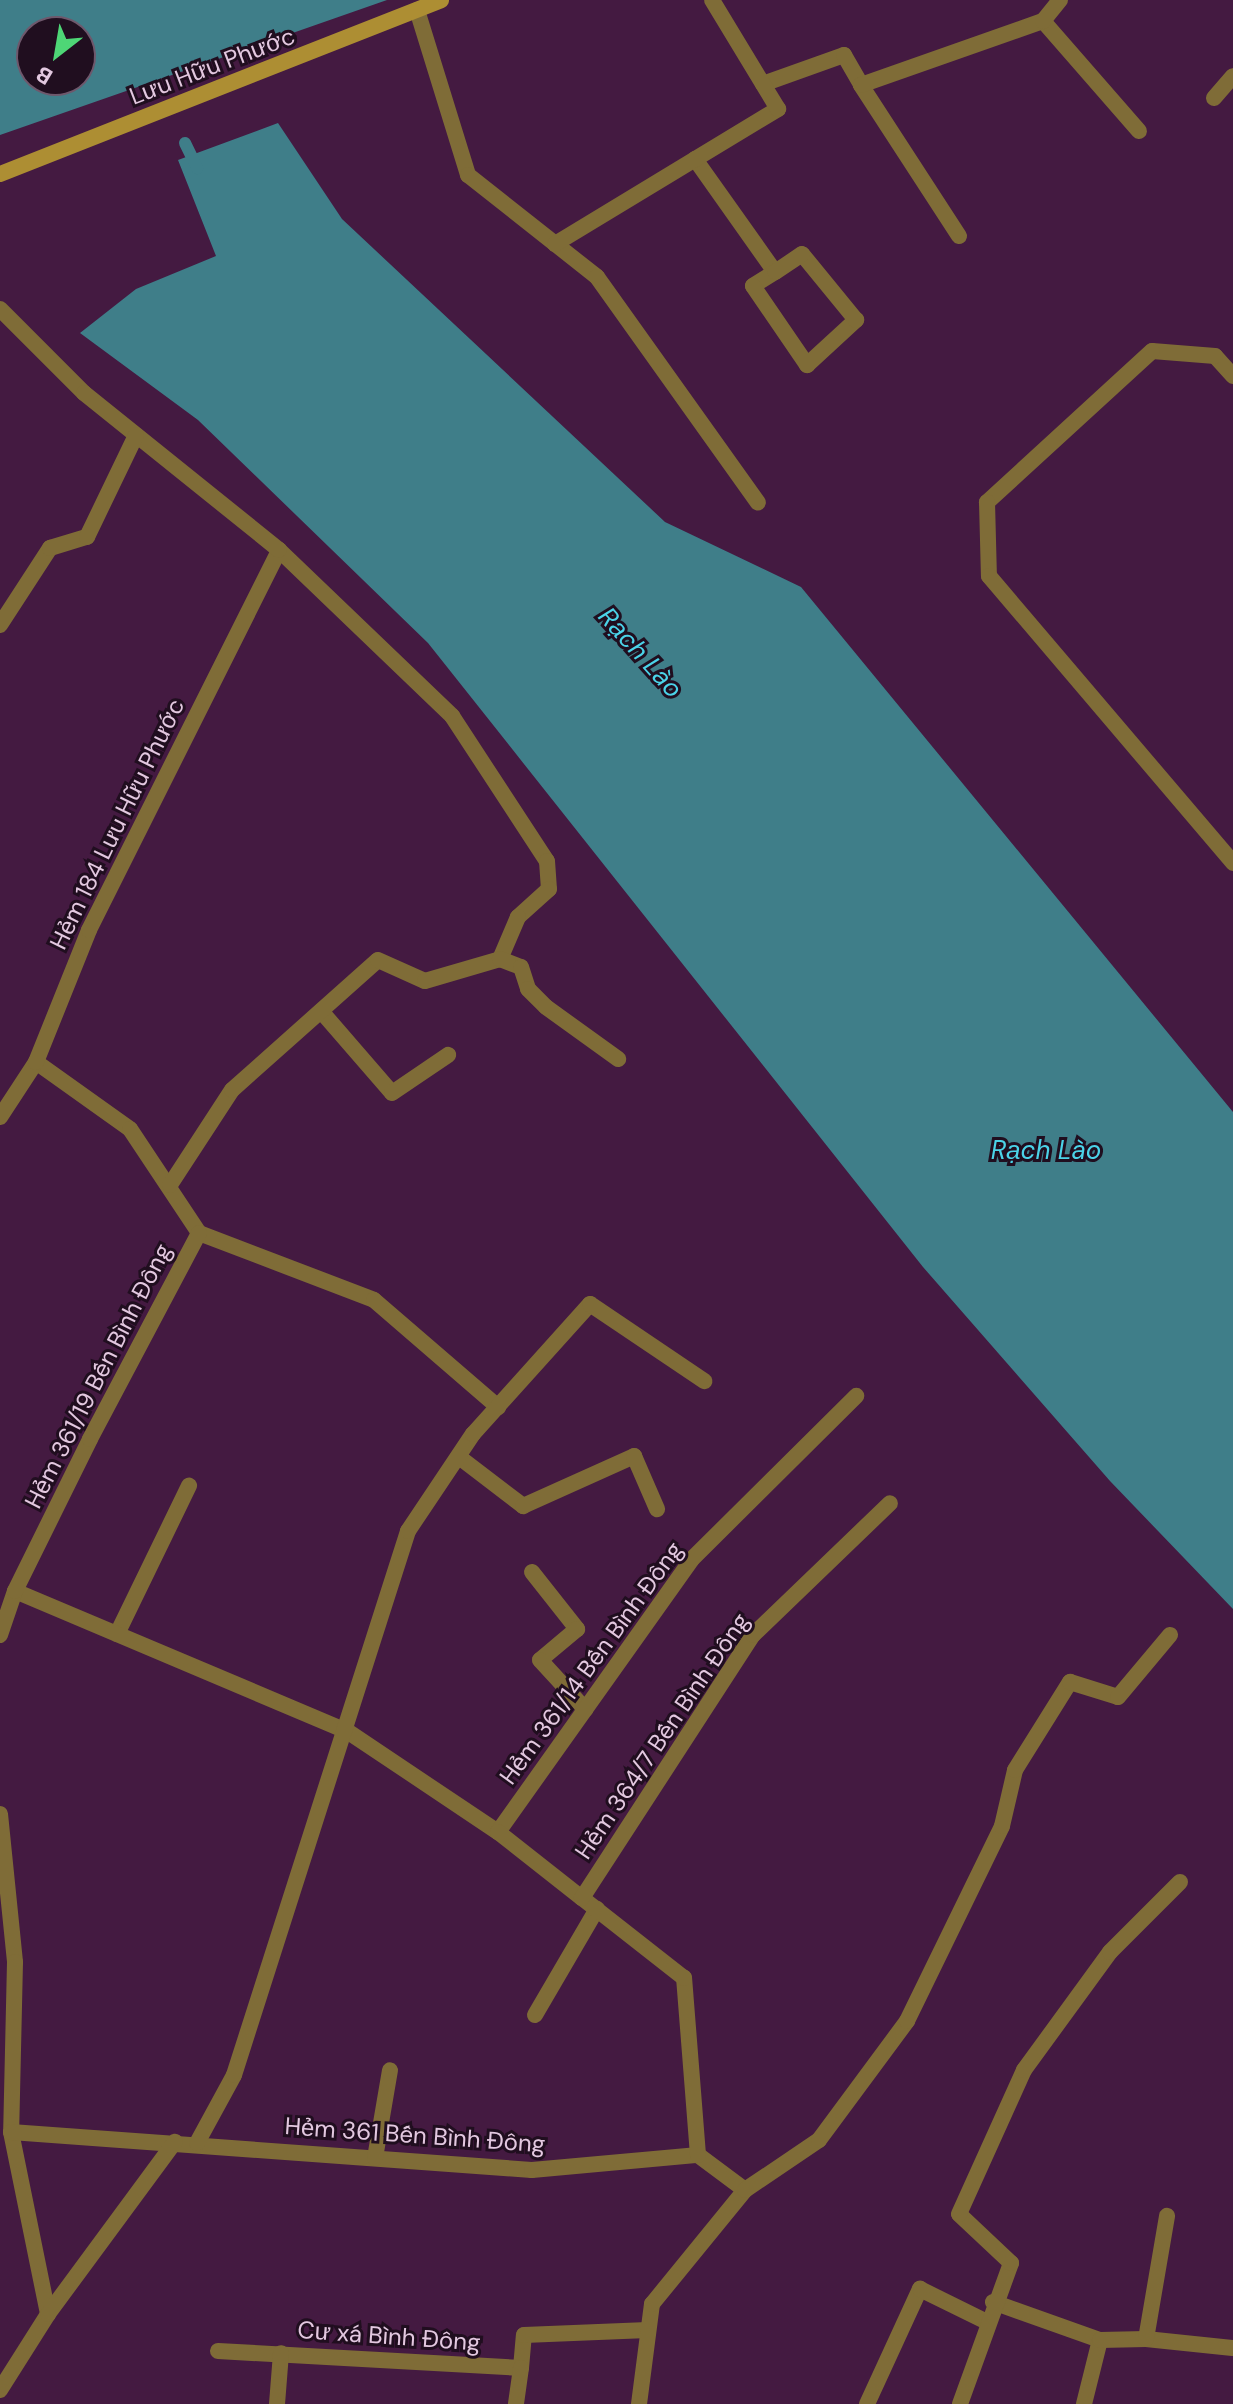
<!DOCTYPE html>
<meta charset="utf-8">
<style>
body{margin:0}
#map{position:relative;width:1233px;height:2404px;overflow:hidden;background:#441a41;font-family:"DM Sans",sans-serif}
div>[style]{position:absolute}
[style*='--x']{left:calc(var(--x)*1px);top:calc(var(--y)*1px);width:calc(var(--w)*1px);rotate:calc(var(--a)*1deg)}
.water>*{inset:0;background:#3f7e89}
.stream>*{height:12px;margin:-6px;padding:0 6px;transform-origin:6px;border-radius:6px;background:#3f7e89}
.lane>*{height:16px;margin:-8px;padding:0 8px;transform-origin:8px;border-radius:8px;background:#7f6c37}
.street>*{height:16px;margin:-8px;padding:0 8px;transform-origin:8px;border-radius:8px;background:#7f6c37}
.secondary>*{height:16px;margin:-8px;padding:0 8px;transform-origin:8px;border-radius:8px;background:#ad8e33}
span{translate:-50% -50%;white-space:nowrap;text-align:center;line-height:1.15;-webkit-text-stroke:6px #200e1f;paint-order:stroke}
.street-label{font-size:24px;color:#e3c8e0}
.water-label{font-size:26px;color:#4bd3e8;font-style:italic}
.north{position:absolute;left:16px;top:16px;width:80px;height:80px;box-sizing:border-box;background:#200e1f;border:2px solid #6e586c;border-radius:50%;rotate:211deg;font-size:22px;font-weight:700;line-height:32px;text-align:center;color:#e3c8e0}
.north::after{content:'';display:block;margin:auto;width:28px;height:36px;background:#4ed676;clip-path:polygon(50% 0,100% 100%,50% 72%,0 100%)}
</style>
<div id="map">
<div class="water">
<i style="clip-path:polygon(evenodd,0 0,387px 0,0 135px,0 0,80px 32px,80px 80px,32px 80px,32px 32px,80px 32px)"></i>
<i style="clip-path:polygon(278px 123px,342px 219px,665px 522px,801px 587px,1233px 1112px,1233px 1609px,1110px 1481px,923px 1267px,428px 643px,198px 420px,80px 333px,136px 289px,216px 256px,178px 160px)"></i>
</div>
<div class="stream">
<i style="--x:185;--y:143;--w:28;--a:64"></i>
</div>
<div class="lane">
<i style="--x:1043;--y:21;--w:146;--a:48.9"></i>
<i style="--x:763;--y:84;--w:86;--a:-19.7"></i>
<i style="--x:844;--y:55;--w:34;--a:60"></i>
<i style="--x:1233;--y:376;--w:27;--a:-132"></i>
<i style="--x:1215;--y:356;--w:63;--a:-175.5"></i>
<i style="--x:1152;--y:351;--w:224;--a:137.5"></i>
<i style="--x:987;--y:502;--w:74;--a:88.5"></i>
<i style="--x:989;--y:576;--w:377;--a:49.6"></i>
<i style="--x:321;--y:1011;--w:108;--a:49.1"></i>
<i style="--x:392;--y:1093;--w:68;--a:-34.2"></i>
<i style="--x:36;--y:1062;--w:115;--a:35.5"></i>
<i style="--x:130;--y:1129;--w:125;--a:56.4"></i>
<i style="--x:199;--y:1233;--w:187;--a:20.9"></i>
<i style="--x:374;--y:1300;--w:164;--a:40.8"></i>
<i style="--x:0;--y:1117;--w:66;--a:-56.8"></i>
<i style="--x:36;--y:1062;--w:142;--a:-68.1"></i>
<i style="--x:89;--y:930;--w:425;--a:-63.4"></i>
<i style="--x:279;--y:550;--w:240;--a:43.8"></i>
<i style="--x:452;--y:716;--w:173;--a:56.8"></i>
<i style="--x:547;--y:861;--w:28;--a:86"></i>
<i style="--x:549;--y:889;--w:42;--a:137.9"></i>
<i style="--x:518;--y:917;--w:46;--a:113.2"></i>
<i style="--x:170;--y:1185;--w:113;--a:-56.9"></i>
<i style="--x:232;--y:1090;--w:195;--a:-41.7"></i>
<i style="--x:378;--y:960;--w:51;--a:24.1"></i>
<i style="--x:425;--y:981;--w:78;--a:-16.3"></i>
<i style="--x:500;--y:959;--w:22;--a:21"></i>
<i style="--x:521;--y:967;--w:23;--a:72"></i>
<i style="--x:528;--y:989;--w:25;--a:45"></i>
<i style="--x:546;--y:1007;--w:89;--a:35.8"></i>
<i style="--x:117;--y:1634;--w:165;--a:-64.1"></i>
<i style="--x:535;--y:2015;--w:123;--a:-59.7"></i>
<i style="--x:993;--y:2302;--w:114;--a:19.6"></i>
<i style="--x:1146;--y:2339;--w:87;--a:5.9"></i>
<i style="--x:521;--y:2368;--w:33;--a:-85"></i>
<i style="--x:524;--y:2335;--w:124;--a:-2.3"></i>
</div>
<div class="street">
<i style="--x:417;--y:10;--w:173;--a:72.8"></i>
<i style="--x:468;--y:175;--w:164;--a:38.3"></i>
<i style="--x:597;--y:277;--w:277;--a:54.5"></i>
<i style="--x:1214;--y:98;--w:29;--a:-49"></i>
<i style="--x:695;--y:159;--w:138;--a:54.7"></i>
<i style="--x:775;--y:272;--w:26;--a:148"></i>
<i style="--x:753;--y:286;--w:96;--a:55.6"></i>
<i style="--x:807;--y:365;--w:67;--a:-42.6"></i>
<i style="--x:856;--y:320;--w:85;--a:-129.3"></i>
<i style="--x:802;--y:254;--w:32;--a:146"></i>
<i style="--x:959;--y:236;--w:180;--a:-123"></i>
<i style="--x:861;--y:85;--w:193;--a:-19.4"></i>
<i style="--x:1043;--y:21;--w:27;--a:-51"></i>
<i style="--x:555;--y:244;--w:261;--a:-31.2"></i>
<i style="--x:778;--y:109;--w:127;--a:-121.2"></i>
<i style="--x:0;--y:309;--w:119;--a:45"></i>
<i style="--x:84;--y:393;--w:250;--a:38.8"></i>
<i style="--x:0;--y:625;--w:92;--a:-57"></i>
<i style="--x:50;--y:548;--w:39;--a:-17"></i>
<i style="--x:87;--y:537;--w:113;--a:-64.3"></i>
<i style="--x:459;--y:1457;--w:81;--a:37.4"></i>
<i style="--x:523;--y:1506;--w:122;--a:-24.2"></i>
<i style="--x:634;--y:1456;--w:58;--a:66.5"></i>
<i style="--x:532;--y:1572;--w:73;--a:51.7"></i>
<i style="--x:577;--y:1629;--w:48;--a:140"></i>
<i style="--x:540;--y:1660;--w:67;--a:47.4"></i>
<i style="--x:15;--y:1591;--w:360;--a:22.9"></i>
<i style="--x:347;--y:1731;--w:182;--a:33.8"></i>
<i style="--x:498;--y:1832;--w:334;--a:-54.6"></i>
<i style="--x:691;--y:1560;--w:233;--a:-44.8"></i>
<i style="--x:0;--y:1635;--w:46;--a:-71.2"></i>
<i style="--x:15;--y:1591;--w:169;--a:-63.7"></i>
<i style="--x:90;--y:1439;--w:233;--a:-62.1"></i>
<i style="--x:0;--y:1814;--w:149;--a:84.2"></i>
<i style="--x:15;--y:1962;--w:170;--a:91.3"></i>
<i style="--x:11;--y:2132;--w:186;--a:78.5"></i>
<i style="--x:498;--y:1832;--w:107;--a:38.2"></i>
<i style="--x:11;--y:2132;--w:522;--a:4.17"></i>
<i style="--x:532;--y:2170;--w:167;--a:-5.2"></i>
<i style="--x:197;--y:2143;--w:77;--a:-61.4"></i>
<i style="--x:234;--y:2075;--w:571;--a:-72.26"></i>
<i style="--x:408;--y:1531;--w:117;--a:-56.2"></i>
<i style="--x:473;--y:1434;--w:175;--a:-48"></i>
<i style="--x:590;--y:1304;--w:138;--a:34"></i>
<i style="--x:375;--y:2158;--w:89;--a:-80.3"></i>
<i style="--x:745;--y:2190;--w:59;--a:-143.3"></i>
<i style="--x:698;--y:2155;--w:178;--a:-94.5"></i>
<i style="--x:684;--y:1978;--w:130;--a:-141.9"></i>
<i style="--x:582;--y:1898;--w:314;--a:-57"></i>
<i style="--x:753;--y:1635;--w:190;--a:-43.9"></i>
<i style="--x:218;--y:2351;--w:303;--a:3.2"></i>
<i style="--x:521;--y:2368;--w:36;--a:98"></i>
<i style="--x:0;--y:2390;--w:90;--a:-57.7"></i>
<i style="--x:48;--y:2314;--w:214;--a:-53.6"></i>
<i style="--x:277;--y:2404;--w:51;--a:-85.5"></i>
<i style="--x:639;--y:2404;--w:101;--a:-82.6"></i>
<i style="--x:652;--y:2304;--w:147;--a:-50.8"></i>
<i style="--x:745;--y:2190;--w:89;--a:-34"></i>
<i style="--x:819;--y:2140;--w:148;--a:-53.5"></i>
<i style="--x:907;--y:2021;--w:217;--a:-64"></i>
<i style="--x:1002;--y:1826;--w:57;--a:-76.9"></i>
<i style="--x:1015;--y:1770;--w:104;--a:-58"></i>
<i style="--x:1070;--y:1682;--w:50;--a:17.4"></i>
<i style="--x:1118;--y:1697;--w:81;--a:-50"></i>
<i style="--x:867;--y:2404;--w:127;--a:-65.3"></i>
<i style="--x:920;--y:2289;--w:75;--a:26.2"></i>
<i style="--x:960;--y:2404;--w:150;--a:-70.1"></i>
<i style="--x:1011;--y:2263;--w:71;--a:-136.7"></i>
<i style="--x:959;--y:2214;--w:158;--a:-65.7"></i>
<i style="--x:1024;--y:2070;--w:146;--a:-53.9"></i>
<i style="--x:1110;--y:1952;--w:99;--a:-45"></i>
<i style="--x:1084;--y:2404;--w:66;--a:-76"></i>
<i style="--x:1100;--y:2340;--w:46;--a:-1.2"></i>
<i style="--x:1146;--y:2339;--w:125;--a:-80.3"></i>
</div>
<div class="secondary">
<i style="--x:0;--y:174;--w:474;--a:-21.5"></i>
</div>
<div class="street-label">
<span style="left:212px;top:66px;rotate:-21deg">Lưu Hữu Phước</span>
<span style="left:117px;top:824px;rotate:-64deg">Hẻm 184 Lưu Hữu Phước</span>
<span style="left:98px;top:1376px;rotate:-63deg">Hẻm 361/19 Bến Bình Đông</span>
<span style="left:591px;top:1663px;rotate:-54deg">Hẻm 361/14 Bến Bình Đông</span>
<span style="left:662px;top:1736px;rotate:-56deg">Hẻm 364/7 Bến Bình Đông</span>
<span style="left:415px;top:2135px;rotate:4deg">Hẻm 361 Bến Bình Đông</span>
<span style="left:389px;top:2336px;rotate:4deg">Cư xá Bình Đông</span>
</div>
<div class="water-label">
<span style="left:640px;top:653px;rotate:48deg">Rạch Lào</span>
<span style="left:1046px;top:1151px">Rạch Lào</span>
</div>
<div class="north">B</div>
</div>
